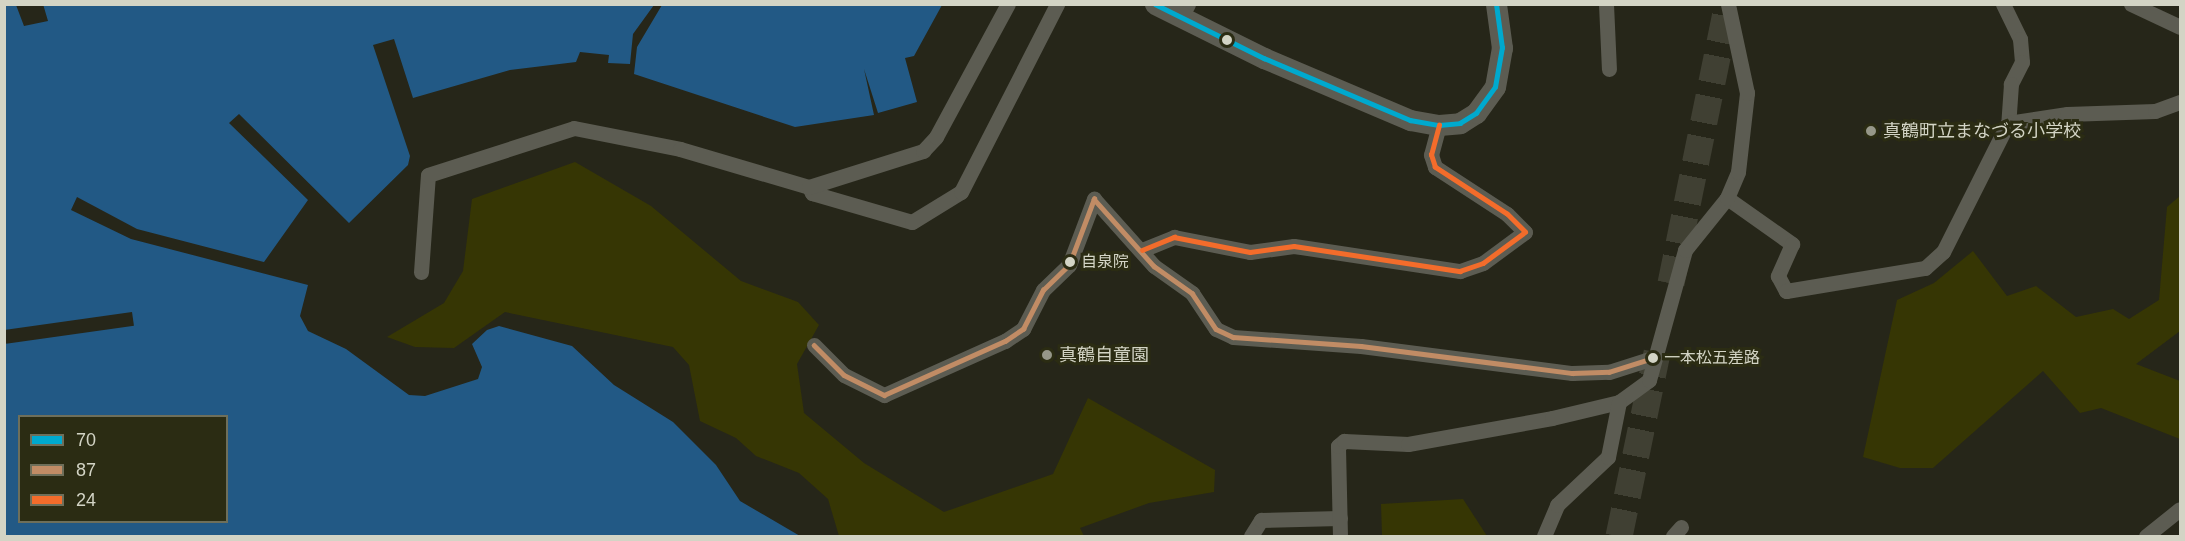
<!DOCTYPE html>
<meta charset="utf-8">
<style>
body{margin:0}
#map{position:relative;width:2185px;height:541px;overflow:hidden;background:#262619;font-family:Helvetica,"Noto Sans JP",sans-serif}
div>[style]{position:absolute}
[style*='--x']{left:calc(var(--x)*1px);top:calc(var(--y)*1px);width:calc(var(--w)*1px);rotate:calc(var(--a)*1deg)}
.green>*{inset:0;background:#363604}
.water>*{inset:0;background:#225985}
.pier>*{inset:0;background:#262619;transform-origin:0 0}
.highway-tunnel>*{height:27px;margin-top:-13.5px;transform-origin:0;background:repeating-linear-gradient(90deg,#404033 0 27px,transparent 0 41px)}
.street>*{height:15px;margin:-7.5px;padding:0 7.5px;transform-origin:7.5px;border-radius:7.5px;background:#5c5c52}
.secondary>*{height:21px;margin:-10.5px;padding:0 10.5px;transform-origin:10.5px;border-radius:10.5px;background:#5c5c52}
.bus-1>*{height:4.5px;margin:-2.25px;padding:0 2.25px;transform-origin:2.25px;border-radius:2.25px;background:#00a9ce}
.bus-2>*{height:4.5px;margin:-2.25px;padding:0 2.25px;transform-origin:2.25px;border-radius:2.25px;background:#c18c65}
.bus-3>*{height:4.5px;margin:-2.25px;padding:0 2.25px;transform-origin:2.25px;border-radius:2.25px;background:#f36c2b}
.dots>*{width:16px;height:16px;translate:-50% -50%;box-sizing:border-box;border:3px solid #2b2c13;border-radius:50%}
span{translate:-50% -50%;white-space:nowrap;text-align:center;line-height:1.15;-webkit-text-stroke:6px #2b2c13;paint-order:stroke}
.bus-label{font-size:16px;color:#d3d4c5}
.left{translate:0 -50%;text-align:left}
.poi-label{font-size:18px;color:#d3d4c5}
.frame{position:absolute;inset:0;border:6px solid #d3d4c5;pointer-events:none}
.legend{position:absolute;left:18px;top:415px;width:210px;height:108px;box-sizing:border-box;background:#2b2c13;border:2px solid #6e6f5a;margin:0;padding:8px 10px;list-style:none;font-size:18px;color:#d3d4c5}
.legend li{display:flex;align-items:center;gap:12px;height:30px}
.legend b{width:30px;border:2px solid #6e6f5a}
</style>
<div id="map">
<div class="green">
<i style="clip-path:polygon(575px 162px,651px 206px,741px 281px,798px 302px,819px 325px,797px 364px,804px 413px,864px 463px,944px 512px,1053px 474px,1088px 398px,1215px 470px,1214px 492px,1149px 503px,1080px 528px,1084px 536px,839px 536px,828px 499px,799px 473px,756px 456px,736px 438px,700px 421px,689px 365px,673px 347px,505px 312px,454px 348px,415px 347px,387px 337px,444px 303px,463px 271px,472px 199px)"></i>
<i style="clip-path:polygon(2180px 196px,2180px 331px,2136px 364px,2180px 381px,2180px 439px,2101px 408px,2080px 413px,2043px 371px,1933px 468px,1900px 468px,1863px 457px,1897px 300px,1934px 283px,1973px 251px,2007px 296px,2036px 286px,2076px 317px,2113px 309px,2129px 319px,2159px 300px,2167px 207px)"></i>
<i style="clip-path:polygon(1463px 499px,1487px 536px,1382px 536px,1381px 504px)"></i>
</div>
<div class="water">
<i style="clip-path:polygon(evenodd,43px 4px,654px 5px,633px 34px,630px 64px,608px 63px,609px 55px,580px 52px,576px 62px,510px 70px,413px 98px,394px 39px,373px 45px,410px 156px,408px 165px,349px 223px,239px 114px,229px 123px,308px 200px,264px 262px,137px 229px,77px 197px,71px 210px,131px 239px,308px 285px,300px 316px,308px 331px,346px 349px,409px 395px,425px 396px,478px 379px,482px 367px,472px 344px,487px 330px,499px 326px,572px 346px,614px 385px,673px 422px,716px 465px,740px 501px,800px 536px,5px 536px,4px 5px,16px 5px,24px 26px,48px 21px,43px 4px,20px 416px,226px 416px,226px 522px,20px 522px,20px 416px)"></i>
<i style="clip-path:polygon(662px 5px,942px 5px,914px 56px,905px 58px,917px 102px,878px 113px,864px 69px,874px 115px,795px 127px,634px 74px,637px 47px)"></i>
</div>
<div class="pier">
<i style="left:132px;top:312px;width:14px;height:129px;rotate:82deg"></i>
</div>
<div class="highway-tunnel">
<i style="--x:1671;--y:283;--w:285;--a:-78.5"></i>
<i style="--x:1619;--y:536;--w:188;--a:-78.3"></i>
</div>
<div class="street">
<i style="--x:1606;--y:4;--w:65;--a:87.4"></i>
<i style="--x:2003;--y:4;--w:39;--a:64"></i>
<i style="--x:2020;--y:39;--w:23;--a:85"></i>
<i style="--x:2022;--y:62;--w:25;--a:117"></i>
<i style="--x:2011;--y:84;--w:39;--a:94"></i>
<i style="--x:2008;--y:123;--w:60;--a:-8.7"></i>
<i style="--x:2067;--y:114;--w:88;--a:-2"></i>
<i style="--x:2155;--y:111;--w:27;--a:-20"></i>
<i style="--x:2131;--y:4;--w:54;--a:25.1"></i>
<i style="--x:1180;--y:18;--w:16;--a:-60"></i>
<i style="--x:809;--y:187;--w:7;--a:63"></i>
<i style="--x:812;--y:193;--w:104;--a:16.2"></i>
<i style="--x:912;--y:222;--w:57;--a:-31.5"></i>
<i style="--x:961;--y:192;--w:211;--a:-62.9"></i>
<i style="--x:1727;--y:198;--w:80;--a:35.3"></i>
<i style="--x:1792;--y:244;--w:35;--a:114"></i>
<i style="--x:1778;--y:276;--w:17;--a:62"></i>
<i style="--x:1786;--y:291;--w:141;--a:-9.4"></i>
<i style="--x:1925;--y:268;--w:24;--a:-42"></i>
<i style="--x:1943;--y:252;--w:144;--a:-63.3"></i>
<i style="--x:1142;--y:250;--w:35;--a:-22"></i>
<i style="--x:1174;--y:237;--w:77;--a:11.2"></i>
<i style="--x:1250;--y:252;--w:44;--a:-7.8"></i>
<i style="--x:1294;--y:246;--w:168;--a:8.6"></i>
<i style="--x:1460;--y:271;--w:24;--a:-19"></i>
<i style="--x:1483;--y:263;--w:52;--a:-36.4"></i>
<i style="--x:1525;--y:232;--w:25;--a:-135"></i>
<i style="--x:1507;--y:214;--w:86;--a:-146.9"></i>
<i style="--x:1435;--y:167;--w:13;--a:-108"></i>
<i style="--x:1431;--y:155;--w:31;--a:-75"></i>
<i style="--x:421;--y:272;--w:97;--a:-85.9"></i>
<i style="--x:428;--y:175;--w:153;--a:-17.8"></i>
<i style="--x:574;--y:128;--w:108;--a:11.2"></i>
<i style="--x:680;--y:149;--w:134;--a:16.4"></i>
<i style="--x:809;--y:187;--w:120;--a:-17.5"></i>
<i style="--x:923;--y:151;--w:19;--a:-47"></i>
<i style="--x:936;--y:137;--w:151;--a:-61.6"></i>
<i style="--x:814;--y:345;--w:42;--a:45"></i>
<i style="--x:844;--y:375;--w:45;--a:26.6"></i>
<i style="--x:884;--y:395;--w:133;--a:-24.1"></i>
<i style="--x:1005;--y:341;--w:22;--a:-34"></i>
<i style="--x:1023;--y:329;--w:44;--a:-62.9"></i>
<i style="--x:1043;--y:290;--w:36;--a:-44"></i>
<i style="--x:1069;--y:265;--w:71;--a:-69.3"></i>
<i style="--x:1094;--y:199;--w:90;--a:48.2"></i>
<i style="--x:1154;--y:266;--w:47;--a:35.4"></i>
<i style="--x:1192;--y:293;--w:43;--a:56.3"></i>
<i style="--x:1216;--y:329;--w:19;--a:25"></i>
<i style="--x:1233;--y:337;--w:128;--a:4"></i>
<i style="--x:1361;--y:346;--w:213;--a:7.3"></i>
<i style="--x:1572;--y:373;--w:37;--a:-2"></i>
<i style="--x:1609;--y:372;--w:46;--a:-17.7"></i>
<i style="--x:1251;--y:536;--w:19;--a:-58"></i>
<i style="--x:1261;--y:520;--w:79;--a:-1.5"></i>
<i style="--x:1340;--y:536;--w:90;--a:-91.3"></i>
<i style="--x:1338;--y:446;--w:8;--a:-40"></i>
<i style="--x:1344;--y:441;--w:64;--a:2.7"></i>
<i style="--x:1408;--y:444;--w:146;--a:-10.2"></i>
<i style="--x:1552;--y:418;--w:69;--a:-13.4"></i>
<i style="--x:1619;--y:402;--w:37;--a:-36"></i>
<i style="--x:1649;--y:380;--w:135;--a:-74.5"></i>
<i style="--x:1685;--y:250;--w:67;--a:-51.1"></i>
<i style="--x:1727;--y:198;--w:28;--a:-67"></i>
<i style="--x:1738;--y:172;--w:80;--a:-83.5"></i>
<i style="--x:1747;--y:93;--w:91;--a:-102.1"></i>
<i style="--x:1544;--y:536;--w:34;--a:-67"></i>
<i style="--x:1557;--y:505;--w:70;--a:-43.3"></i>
<i style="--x:1608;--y:457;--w:56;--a:-78.7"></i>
<i style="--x:1673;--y:536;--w:12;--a:-48"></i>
<i style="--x:2146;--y:536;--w:43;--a:-38.5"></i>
</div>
<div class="secondary">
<i style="--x:1155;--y:4;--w:122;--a:26.4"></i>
<i style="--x:1264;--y:58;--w:159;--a:23"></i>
<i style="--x:1410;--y:120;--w:29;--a:10"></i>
<i style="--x:1439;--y:125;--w:21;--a:-5"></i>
<i style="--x:1460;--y:123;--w:19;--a:-32"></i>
<i style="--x:1476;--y:113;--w:32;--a:-54"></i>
<i style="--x:1495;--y:87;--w:40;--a:-80"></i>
<i style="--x:1502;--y:48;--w:44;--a:-97.8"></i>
</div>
<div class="bus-1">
<i style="--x:1155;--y:4;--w:122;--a:26.4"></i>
<i style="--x:1264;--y:58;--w:159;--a:23"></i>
<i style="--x:1410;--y:120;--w:29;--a:10"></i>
<i style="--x:1439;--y:125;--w:21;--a:-5"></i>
<i style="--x:1460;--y:123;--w:19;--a:-32"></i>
<i style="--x:1476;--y:113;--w:32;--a:-54"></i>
<i style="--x:1495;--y:87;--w:40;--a:-80"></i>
<i style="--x:1502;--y:48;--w:44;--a:-97.8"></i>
</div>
<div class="bus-2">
<i style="--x:814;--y:345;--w:42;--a:45"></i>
<i style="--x:844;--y:375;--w:45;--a:26.6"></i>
<i style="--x:884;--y:395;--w:133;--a:-24.1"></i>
<i style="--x:1005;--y:341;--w:22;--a:-34"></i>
<i style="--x:1023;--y:329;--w:44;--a:-62.9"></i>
<i style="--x:1043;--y:290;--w:36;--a:-44"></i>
<i style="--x:1069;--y:265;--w:71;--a:-69.3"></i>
<i style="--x:1094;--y:199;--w:90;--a:48.2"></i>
<i style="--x:1154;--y:266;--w:47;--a:35.4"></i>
<i style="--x:1192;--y:293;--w:43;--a:56.3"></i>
<i style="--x:1216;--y:329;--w:19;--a:25"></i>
<i style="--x:1233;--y:337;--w:128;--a:4"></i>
<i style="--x:1361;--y:346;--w:213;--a:7.3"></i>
<i style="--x:1572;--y:373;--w:37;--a:-2"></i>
<i style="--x:1609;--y:372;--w:46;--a:-17.7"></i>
</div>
<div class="bus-3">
<i style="--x:1142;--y:250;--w:35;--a:-22"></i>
<i style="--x:1174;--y:237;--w:77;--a:11.2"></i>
<i style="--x:1250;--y:252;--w:44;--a:-7.8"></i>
<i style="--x:1294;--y:246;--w:168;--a:8.6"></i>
<i style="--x:1460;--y:271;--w:24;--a:-19"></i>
<i style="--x:1483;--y:263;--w:52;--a:-36.4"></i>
<i style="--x:1525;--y:232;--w:25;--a:-135"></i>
<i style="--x:1507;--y:214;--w:86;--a:-146.9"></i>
<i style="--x:1435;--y:167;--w:13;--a:-108"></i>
<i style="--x:1431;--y:155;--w:31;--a:-75"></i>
</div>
<div class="dots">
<i style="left:1227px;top:40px;background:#d3d4c5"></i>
<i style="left:1871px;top:131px;background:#969789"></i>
<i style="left:1070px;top:262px;background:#d3d4c5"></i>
<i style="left:1047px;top:355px;background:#969789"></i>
<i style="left:1653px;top:358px;background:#d3d4c5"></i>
</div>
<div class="bus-label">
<span class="left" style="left:1081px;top:262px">自泉院</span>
<span class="left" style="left:1664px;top:358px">一本松五差路</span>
</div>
<div class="poi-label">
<span class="left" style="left:1883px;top:131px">真鶴町立まなづる小学校</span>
<span class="left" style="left:1059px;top:355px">真鶴自童園</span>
</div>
<div class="frame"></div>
<ul class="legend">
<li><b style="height:8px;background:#00a9ce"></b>70</li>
<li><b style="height:8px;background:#c18c65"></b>87</li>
<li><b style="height:8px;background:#f36c2b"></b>24</li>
</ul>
</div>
